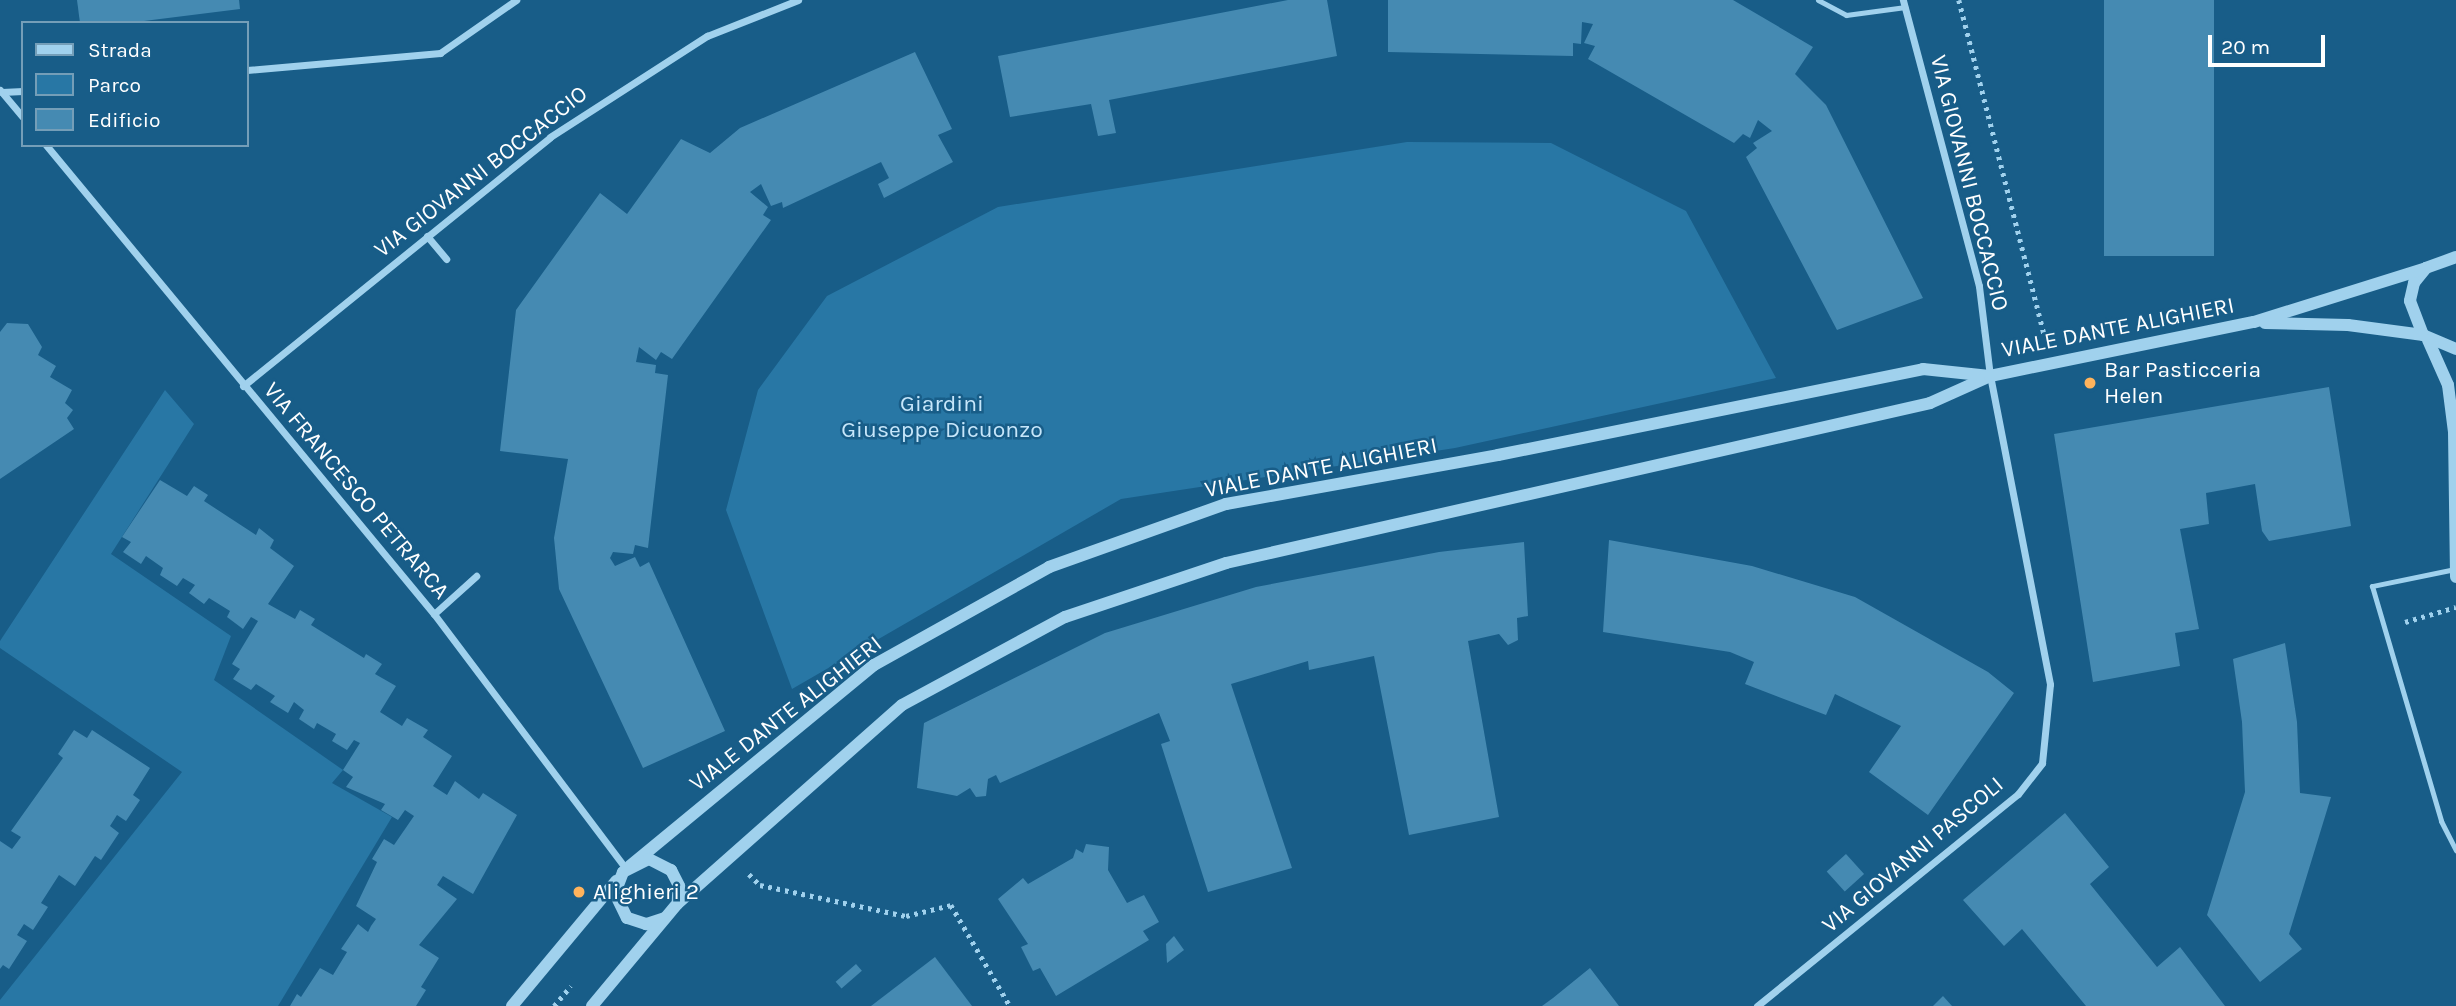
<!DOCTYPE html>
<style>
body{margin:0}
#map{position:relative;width:2456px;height:1006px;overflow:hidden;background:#185d88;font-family:Karla,sans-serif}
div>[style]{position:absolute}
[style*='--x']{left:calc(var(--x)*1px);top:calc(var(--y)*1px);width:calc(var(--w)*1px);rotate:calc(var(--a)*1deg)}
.green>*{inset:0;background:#2877a5}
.building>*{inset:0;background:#458ab2;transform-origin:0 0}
.path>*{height:4.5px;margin-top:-2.25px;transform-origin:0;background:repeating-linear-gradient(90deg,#a0d1ed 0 3.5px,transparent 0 8.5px)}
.service>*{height:5px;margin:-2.5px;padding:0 2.5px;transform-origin:2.5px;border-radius:2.5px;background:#a0d1ed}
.minor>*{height:7px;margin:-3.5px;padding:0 3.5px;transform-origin:3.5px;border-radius:3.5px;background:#a0d1ed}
.tertiary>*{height:12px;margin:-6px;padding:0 6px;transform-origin:6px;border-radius:6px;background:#a0d1ed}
.dots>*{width:19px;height:19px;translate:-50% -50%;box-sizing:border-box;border:4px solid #185d88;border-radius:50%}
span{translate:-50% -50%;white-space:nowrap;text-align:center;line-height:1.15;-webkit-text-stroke:5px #185d88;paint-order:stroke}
.street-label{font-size:23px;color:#fff}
.poi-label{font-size:23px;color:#fff}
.left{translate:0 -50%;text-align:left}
.park-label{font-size:23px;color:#c6e6fa}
.legend{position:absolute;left:21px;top:21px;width:228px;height:126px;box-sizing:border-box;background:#185d88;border:2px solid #749eb8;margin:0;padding:9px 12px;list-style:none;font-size:21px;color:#fff}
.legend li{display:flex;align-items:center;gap:14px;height:35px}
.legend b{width:35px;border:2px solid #749eb8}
.scale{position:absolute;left:2208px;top:35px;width:117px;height:32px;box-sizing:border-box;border:4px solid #fff;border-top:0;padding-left:9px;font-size:21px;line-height:24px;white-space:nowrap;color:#fff;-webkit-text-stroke:5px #185d88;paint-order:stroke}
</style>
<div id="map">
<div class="green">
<i style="clip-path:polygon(1407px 142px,1551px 143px,1686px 211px,1776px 378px,1455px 448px,1121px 499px,792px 689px,726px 510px,758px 390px,827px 296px,998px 207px)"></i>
<i style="clip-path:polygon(165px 390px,194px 424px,111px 554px,231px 636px,214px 680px,343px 770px,332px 783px,392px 817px,278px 1006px,0 1006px,0 1000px,182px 772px,0 648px,0 641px)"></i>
</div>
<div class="building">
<i style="clip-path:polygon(77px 0,239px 0,240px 9px,128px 23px,80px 23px)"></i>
<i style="clip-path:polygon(1288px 0,1327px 0,1337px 56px,1109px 100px,1116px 133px,1098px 136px,1091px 104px,1010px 117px,998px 56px)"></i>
<i style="clip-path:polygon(1388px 0,1733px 0,1813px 47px,1795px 74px,1826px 105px,1923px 298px,1837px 330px,1746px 157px,1757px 148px,1753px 143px,1772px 131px,1758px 120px,1750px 138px,1743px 134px,1734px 143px,1588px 59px,1595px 46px,1584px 43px,1593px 24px,1582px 22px,1581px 44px,1573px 43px,1573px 56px,1388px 52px)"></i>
<i style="left:2104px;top:0;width:110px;height:256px"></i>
<i style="clip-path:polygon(915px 52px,952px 129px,938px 135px,953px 162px,884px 198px,878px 184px,889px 178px,881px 162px,783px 208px,782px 202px,771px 206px,761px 184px,750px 192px,768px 207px,763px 215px,771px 220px,672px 359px,661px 352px,656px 360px,639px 347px,636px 362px,656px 365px,655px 373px,668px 375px,648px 548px,635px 545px,633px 554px,613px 552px,610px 558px,615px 566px,635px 557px,640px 567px,649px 562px,725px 731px,643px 768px,559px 589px,554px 538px,568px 459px,500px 451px,516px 310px,600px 193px,627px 214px,681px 139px,710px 153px,740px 128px)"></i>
<i style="clip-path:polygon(7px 323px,28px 324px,42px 347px,38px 355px,56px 366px,50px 377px,72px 390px,65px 403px,73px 410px,67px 418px,74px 429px,0 479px,0 332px)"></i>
<i style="clip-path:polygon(2329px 387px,2351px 526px,2269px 541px,2262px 531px,2255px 484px,2206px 493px,2209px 524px,2180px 529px,2199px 629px,2175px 633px,2180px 666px,2093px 682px,2054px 434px)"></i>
<i style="clip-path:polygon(160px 480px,187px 496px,194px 486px,208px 495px,204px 501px,256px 535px,259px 528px,274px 540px,270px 548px,294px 566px,268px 604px,295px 619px,300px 610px,315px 619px,311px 625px,364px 658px,366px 654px,382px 664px,375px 674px,396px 686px,380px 712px,402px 726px,407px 718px,428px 730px,423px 737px,452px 756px,433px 786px,447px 795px,455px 781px,479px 799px,483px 793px,517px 815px,473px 894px,443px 876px,437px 885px,457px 899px,419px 945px,439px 958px,421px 987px,426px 990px,416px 1006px,290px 1006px,297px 994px,301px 997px,320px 968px,333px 975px,347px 952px,341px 949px,358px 924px,368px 932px,371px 926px,376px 919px,356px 906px,377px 862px,372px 859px,384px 839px,394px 845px,414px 816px,405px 810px,398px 820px,381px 810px,385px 804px,346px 787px,353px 777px,343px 770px,360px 743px,354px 740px,347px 750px,332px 741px,336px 734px,317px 723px,314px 729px,299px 719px,304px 710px,294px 702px,288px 713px,270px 702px,275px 696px,256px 684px,251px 690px,233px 679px,240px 669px,232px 664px,258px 621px,251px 617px,243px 629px,227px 617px,230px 611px,209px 598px,204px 604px,189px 593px,195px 585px,183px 578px,177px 586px,160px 575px,163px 568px,146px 556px,141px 564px,123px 552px,131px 542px,122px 537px)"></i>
<i style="clip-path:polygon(1609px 540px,1752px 566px,1855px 597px,1988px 672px,2014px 693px,1928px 815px,1869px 772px,1901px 726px,1835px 694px,1826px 715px,1745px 684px,1754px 662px,1730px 652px,1603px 632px)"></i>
<i style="clip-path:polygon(1524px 542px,1528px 616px,1517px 618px,1518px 640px,1508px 645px,1499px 634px,1468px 641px,1499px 817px,1409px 835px,1374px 656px,1309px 670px,1308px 661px,1231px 684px,1292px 868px,1208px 892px,1161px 744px,1170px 741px,1159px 713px,1000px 783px,996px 775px,988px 779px,986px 796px,976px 797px,970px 788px,957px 796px,917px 788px,924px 723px,1105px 633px,1256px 587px,1439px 552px)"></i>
<i style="clip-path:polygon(2285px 643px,2297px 722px,2300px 793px,2331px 797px,2289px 934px,2302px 949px,2260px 982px,2207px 915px,2245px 792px,2242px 722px,2233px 659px)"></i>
<i style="clip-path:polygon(74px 730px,87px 738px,92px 730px,150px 768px,133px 795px,140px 800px,126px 821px,117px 815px,110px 826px,119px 833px,101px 860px,95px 856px,75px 886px,59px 875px,41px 903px,48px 907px,33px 930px,24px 924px,17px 935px,27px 941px,9px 969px,3px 965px,0 969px,0 841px,12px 849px,21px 837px,11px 831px,63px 758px,58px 754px)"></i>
<i style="clip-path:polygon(2065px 813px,2109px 867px,2090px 884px,2157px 967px,2180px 947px,2225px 1006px,2086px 1006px,2022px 929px,2004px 946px,1963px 900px)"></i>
<i style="clip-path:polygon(1086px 844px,1109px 847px,1108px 870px,1127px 903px,1144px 895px,1159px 922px,1143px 931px,1149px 940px,1056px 996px,1040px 968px,1033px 971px,1021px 947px,1028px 944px,998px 899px,1023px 878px,1028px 884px,1073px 858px,1076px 849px,1083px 853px)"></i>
<i style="left:1846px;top:854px;width:27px;height:26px;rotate:48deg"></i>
<i style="clip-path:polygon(1174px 936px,1184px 950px,1167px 963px,1166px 944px)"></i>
<i style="clip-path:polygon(935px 957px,972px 1006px,871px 1006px)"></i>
<i style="left:856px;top:964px;width:9px;height:27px;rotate:49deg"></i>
<i style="clip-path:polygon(1590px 968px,1619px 1006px,1542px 1006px,1553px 998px)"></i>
<i style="clip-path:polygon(1943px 996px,1952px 1006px,1933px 1006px)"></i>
</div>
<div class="path">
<i style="--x:1959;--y:0;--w:348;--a:75.7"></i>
<i style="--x:2405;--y:622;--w:53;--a:-16.4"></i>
<i style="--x:749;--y:874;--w:16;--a:45"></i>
<i style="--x:760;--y:885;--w:149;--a:12"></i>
<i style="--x:906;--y:916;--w:46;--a:-13.7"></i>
<i style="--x:951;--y:905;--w:117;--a:59.7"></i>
<i style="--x:554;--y:1006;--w:26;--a:-50"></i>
</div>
<div class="service">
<i style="--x:1818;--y:0;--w:32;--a:28"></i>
<i style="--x:1846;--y:15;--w:60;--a:-7.7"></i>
<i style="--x:2455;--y:569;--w:85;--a:168.4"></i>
<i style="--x:2372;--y:586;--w:245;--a:73.6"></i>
<i style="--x:2441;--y:821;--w:33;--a:63"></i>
</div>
<div class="minor">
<i style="--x:247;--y:70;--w:194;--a:-5"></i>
<i style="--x:440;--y:53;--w:93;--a:-34.9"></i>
<i style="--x:0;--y:90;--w:35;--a:50"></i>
<i style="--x:2;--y:92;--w:21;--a:-3"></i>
<i style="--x:46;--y:145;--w:609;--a:50.4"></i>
<i style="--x:434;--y:614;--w:319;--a:53"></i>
<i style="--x:427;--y:236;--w:30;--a:50"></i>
<i style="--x:243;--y:386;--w:395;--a:-39"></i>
<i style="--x:550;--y:137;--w:187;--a:-32.8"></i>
<i style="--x:707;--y:36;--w:98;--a:-21.6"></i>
<i style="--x:434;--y:614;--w:57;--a:-42.1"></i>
<i style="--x:1757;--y:1006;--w:336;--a:-39.1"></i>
<i style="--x:2018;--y:794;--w:39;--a:-52"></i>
<i style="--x:2042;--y:763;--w:79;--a:-84.2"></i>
<i style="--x:2050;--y:684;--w:314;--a:-101"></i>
<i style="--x:1990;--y:376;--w:91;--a:-97"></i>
<i style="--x:1979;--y:286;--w:296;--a:-104.9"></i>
</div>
<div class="tertiary">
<i style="--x:2456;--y:257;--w:32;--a:160"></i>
<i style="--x:2426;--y:268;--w:19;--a:129"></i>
<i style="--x:2414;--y:283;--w:18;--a:103"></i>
<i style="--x:2410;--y:301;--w:36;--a:69"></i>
<i style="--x:2423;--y:335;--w:36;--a:23"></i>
<i style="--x:2265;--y:323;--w:83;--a:1.4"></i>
<i style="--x:2348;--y:325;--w:76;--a:7.6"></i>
<i style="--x:2428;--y:340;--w:49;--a:66"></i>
<i style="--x:2448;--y:385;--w:47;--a:82.7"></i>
<i style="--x:2454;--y:432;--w:145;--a:89.2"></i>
<i style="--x:630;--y:866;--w:316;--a:-39.5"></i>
<i style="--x:874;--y:665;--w:201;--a:-29.2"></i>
<i style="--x:1049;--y:567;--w:188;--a:-19.6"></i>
<i style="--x:1226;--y:504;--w:276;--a:-10.2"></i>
<i style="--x:1498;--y:455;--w:434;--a:-11.4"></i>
<i style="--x:1923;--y:369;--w:67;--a:6"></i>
<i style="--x:665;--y:918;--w:20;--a:162"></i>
<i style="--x:646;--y:924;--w:20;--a:-162"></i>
<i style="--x:627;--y:918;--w:28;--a:-116"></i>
<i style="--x:615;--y:893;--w:22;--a:-69"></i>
<i style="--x:623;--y:872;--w:29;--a:-27"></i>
<i style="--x:649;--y:859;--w:25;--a:27"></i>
<i style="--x:671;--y:870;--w:18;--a:63"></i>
<i style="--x:679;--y:886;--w:18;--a:96"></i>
<i style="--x:512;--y:1006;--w:163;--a:-50.2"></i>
<i style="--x:592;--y:1006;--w:133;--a:-50.2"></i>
<i style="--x:677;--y:904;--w:300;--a:-41.5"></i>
<i style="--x:902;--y:705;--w:185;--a:-28.4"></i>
<i style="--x:1065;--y:617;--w:170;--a:-18.5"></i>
<i style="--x:1226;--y:563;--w:722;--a:-12.8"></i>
<i style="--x:1930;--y:403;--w:66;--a:-24.2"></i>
<i style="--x:1990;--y:376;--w:269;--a:-11.6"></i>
<i style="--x:2254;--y:322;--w:180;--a:-17.4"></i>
</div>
<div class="dots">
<i style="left:2090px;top:383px;background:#ffb35c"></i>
<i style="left:579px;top:892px;background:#ffb35c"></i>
</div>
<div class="street-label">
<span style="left:481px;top:172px;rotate:-38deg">VIA GIOVANNI BOCCACCIO</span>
<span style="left:1969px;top:183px;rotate:76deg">VIA GIOVANNI BOCCACCIO</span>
<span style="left:2118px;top:328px;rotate:-11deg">VIALE DANTE ALIGHIERI</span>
<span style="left:1321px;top:468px;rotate:-11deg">VIALE DANTE ALIGHIERI</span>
<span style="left:356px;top:491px;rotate:50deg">VIA FRANCESCO PETRARCA</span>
<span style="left:786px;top:714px;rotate:-38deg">VIALE DANTE ALIGHIERI</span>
<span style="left:1913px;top:855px;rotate:-40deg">VIA GIOVANNI PASCOLI</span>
</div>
<div class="poi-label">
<span class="left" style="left:2104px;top:383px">Bar Pasticceria<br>Helen</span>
<span class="left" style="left:593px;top:892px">Alighieri 2</span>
</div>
<div class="park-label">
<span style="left:942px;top:417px">Giardini<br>Giuseppe Dicuonzo</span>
</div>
<ul class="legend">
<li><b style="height:9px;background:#a0d1ed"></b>Strada</li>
<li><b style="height:19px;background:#2877a5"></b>Parco</li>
<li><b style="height:19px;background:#458ab2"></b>Edificio</li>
</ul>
<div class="scale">20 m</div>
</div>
